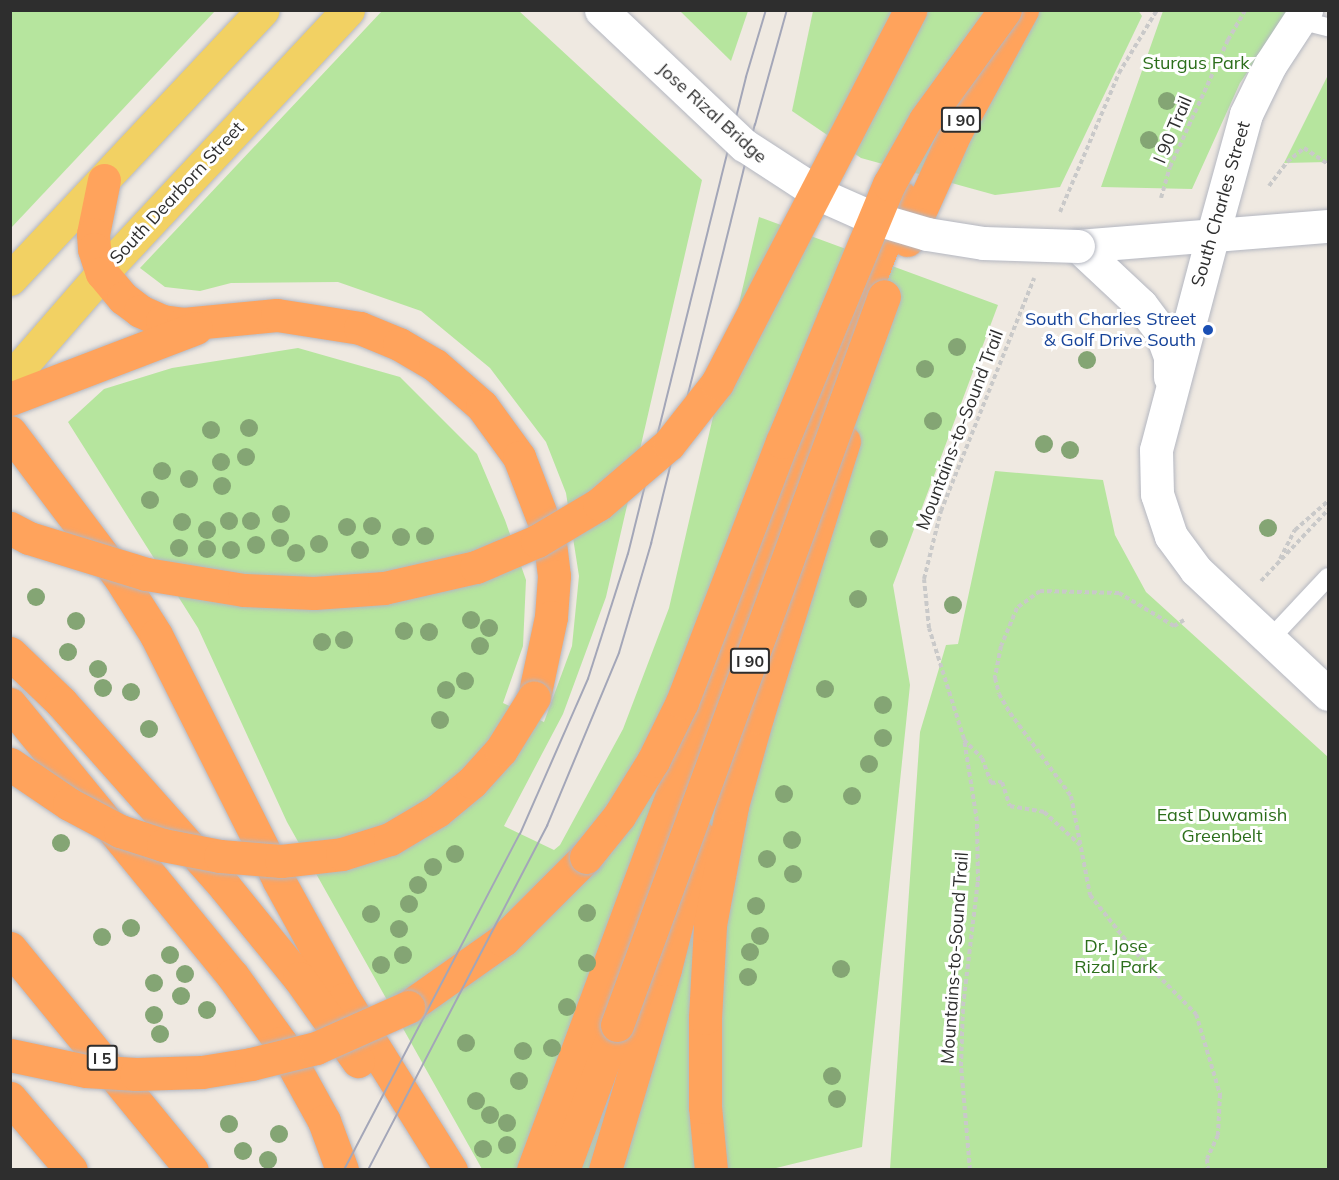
<!DOCTYPE html>
<style>
body{margin:0}
#map{position:relative;width:1339px;height:1180px;overflow:hidden;background:#efe9e1;font-family:Mulish,sans-serif}
div>[style]{position:absolute}
[style*='--x']{left:calc(var(--x)*1px);top:calc(var(--y)*1px);width:calc(var(--w)*1px);rotate:calc(var(--a)*1deg)}
.green>*{inset:0;background:#b6e59e}
.path>*{height:4px;margin-top:-2px;transform-origin:0;background:repeating-linear-gradient(90deg,#c9c9c9 0 4.5px,transparent 0 7.5px)}
.roads{filter:drop-shadow(0 0 2px #b4b7c1) drop-shadow(0 0 2px #b4b7c1)}
.lane>*{height:18px;margin:-9px;padding:0 9px;transform-origin:9px;border-radius:9px;background:#fff}
.street>*{height:33px;margin:-16.5px;padding:0 16.5px;transform-origin:16.5px;border-radius:16.5px;background:#fff}
.secondary>*{height:33px;margin:-16.5px;padding:0 16.5px;transform-origin:16.5px;border-radius:16.5px;background:#fff}
.primary>*{height:33px;margin:-16.5px;padding:0 16.5px;transform-origin:16.5px;border-radius:16.5px;background:#f2d163}
.highway>*{height:33px;margin:-16.5px;padding:0 16.5px;transform-origin:16.5px;border-radius:16.5px;background:#ffa35c}
.tram>*{height:1.5px;margin:-0.75px;padding:0 0.75px;transform-origin:0.75px;border-radius:0.75px;background:#a3a6b8}
.bridges{filter:drop-shadow(0 0 2px #b4b7c1) drop-shadow(0 0 2px #b4b7c1)}
.secondary-bridge>*{height:33px;margin:-16.5px;padding:0 16.5px;transform-origin:16.5px;border-radius:16.5px;background:#fff}
.highway-bridge>*{height:33px;margin:-16.5px;padding:0 16.5px;transform-origin:16.5px;border-radius:16.5px;background:#ffa35c}
.trees>*{width:18px;height:18px;margin:-9px;border-radius:50%;background:#84a574}
.dots>*{width:16px;height:16px;translate:-50% -50%;box-sizing:border-box;border:3px solid #fff;border-radius:50%}
span{translate:-50% -50%;white-space:nowrap;text-align:center;line-height:1.15;-webkit-text-stroke:6px #fff;paint-order:stroke}
.shield-label span{padding:2px 4px;background:#fff;border:2px solid;border-radius:4px;-webkit-text-stroke-width:0}
.shield-label{font-size:16px;color:#2e2e2e;font-weight:700}
.park-label{font-size:18px;color:#2c6e1b}
.street-label{font-size:18px;color:#2e2e2e}
.transit-label{font-size:18px;color:#164399}
.right{translate:-100% -50%;text-align:right}
.frame{position:absolute;inset:0;border:12px solid #2e2e2e;pointer-events:none}
</style>
<div id="map">
<div class="green">
<i style="clip-path:polygon(11px 10px,215px 11px,11px 228px,10px 11px)"></i>
<i style="clip-path:polygon(1138px 10px,1142px 16px,1060px 187px,995px 195px,861px 158px,792px 111px,813px 11px)"></i>
<i style="clip-path:polygon(382px 11px,519px 11px,702px 180px,606px 597px,563px 714px,504px 826px,554px 850px,560px 845px,623px 729px,669px 608px,759px 217px,998px 305px,893px 585px,910px 685px,862px 1147px,772px 1169px,482px 1169px,287px 822px,198px 628px,68px 422px,104px 389px,172px 368px,298px 348px,400px 377px,477px 454px,505px 520px,526px 580px,523px 646px,503px 703px,544px 722px,572px 646px,579px 576px,566px 493px,546px 442px,490px 368px,421px 311px,338px 282px,231px 283px,200px 291px,165px 287px,140px 268px)"></i>
<i style="clip-path:polygon(680px 11px,748px 11px,731px 61px)"></i>
<i style="clip-path:polygon(1163px 11px,1289px 11px,1240px 83px,1192px 189px,1101px 187px)"></i>
<i style="clip-path:polygon(1328px 75px,1328px 162px,1284px 163px)"></i>
<i style="clip-path:polygon(995px 471px,1103px 480px,1115px 535px,1146px 592px,1328px 757px,1328px 1169px,890px 1169px,920px 732px,946px 645px,958px 644px)"></i>
</div>
<div class="path">
<i style="--x:1269;--y:186;--w:30;--a:-53"></i>
<i style="--x:1287;--y:162;--w:22;--a:-39"></i>
<i style="--x:1304;--y:148;--w:29;--a:34"></i>
<i style="--x:1161;--y:198;--w:32;--a:-74"></i>
<i style="--x:1170;--y:167;--w:140;--a:-65.5"></i>
<i style="--x:1228;--y:40;--w:34;--a:-60"></i>
<i style="--x:1060;--y:212;--w:151;--a:-67"></i>
<i style="--x:1119;--y:73;--w:74;--a:-58.9"></i>
<i style="--x:1280;--y:559;--w:33;--a:-63"></i>
<i style="--x:1295;--y:530;--w:44;--a:-41.3"></i>
<i style="--x:1261;--y:581;--w:98;--a:-46.7"></i>
<i style="--x:1184;--y:620;--w:12;--a:149"></i>
<i style="--x:1174;--y:626;--w:64;--a:-149"></i>
<i style="--x:1119;--y:593;--w:79;--a:-178.5"></i>
<i style="--x:1040;--y:591;--w:29;--a:144"></i>
<i style="--x:1017;--y:608;--w:41;--a:112.8"></i>
<i style="--x:1001;--y:646;--w:33;--a:101"></i>
<i style="--x:995;--y:678;--w:16;--a:76"></i>
<i style="--x:999;--y:694;--w:22;--a:60"></i>
<i style="--x:1010;--y:713;--w:103;--a:53.7"></i>
<i style="--x:1071;--y:796;--w:101;--a:79.1"></i>
<i style="--x:1090;--y:895;--w:74;--a:51.6"></i>
<i style="--x:1136;--y:953;--w:86;--a:45.5"></i>
<i style="--x:1196;--y:1014;--w:84;--a:73.3"></i>
<i style="--x:1220;--y:1094;--w:41;--a:92.8"></i>
<i style="--x:1218;--y:1135;--w:26;--a:115"></i>
<i style="--x:1207;--y:1159;--w:11;--a:85"></i>
<i style="--x:964;--y:740;--w:25;--a:45"></i>
<i style="--x:982;--y:758;--w:27;--a:70"></i>
<i style="--x:991;--y:783;--w:11;--a:-5"></i>
<i style="--x:1002;--y:782;--w:25;--a:72"></i>
<i style="--x:1010;--y:806;--w:35;--a:10"></i>
<i style="--x:1044;--y:812;--w:49;--a:42.5"></i>
<i style="--x:970;--y:1170;--w:104;--a:-94.9"></i>
<i style="--x:961;--y:1066;--w:60;--a:-88.1"></i>
<i style="--x:963;--y:1006;--w:126;--a:-83.2"></i>
<i style="--x:978;--y:881;--w:60;--a:-91"></i>
<i style="--x:977;--y:821;--w:83;--a:-99"></i>
<i style="--x:964;--y:739;--w:116;--a:-107.5"></i>
<i style="--x:929;--y:628;--w:49;--a:-95.8"></i>
<i style="--x:924;--y:579;--w:70;--a:-76"></i>
<i style="--x:941;--y:511;--w:251;--a:-68.2"></i>
</div>
<div class="roads">
<div class="lane">
<i style="--x:1299;--y:20;--w:30;--a:14"></i>
<i style="--x:1270;--y:639;--w:85;--a:-46.9"></i>
</div>
<div class="street">
<i style="--x:1213;--y:234;--w:124;--a:-74.6"></i>
<i style="--x:1246;--y:114;--w:55;--a:-63.9"></i>
<i style="--x:1270;--y:65;--w:66;--a:-56.8"></i>
</div>
<div class="secondary">
<i style="--x:1213;--y:234;--w:223;--a:104.8"></i>
<i style="--x:1156;--y:450;--w:44;--a:88.7"></i>
<i style="--x:1157;--y:494;--w:44;--a:71.6"></i>
<i style="--x:1171;--y:536;--w:42;--a:53.7"></i>
<i style="--x:1196;--y:570;--w:181;--a:43.2"></i>
<i style="--x:1078;--y:246;--w:251;--a:-4.6"></i>
<i style="--x:1078;--y:246;--w:86;--a:43.1"></i>
<i style="--x:1141;--y:305;--w:34;--a:53"></i>
<i style="--x:1161;--y:332;--w:27;--a:70"></i>
<i style="--x:1170;--y:357;--w:20;--a:90"></i>
</div>
<div class="primary">
<i style="--x:10;--y:279;--w:369;--a:-46.8"></i>
<i style="--x:10;--y:379;--w:140;--a:-49"></i>
<i style="--x:102;--y:273;--w:360;--a:-46.9"></i>
</div>
<div class="highway">
<i style="--x:104;--y:180;--w:55;--a:101.5"></i>
<i style="--x:93;--y:234;--w:15;--a:86"></i>
<i style="--x:94;--y:249;--w:25;--a:72"></i>
<i style="--x:102;--y:273;--w:33;--a:50"></i>
<i style="--x:123;--y:298;--w:21;--a:37"></i>
<i style="--x:140;--y:311;--w:24;--a:24"></i>
<i style="--x:162;--y:321;--w:21;--a:8"></i>
<i style="--x:183;--y:324;--w:94;--a:-5.5"></i>
<i style="--x:277;--y:315;--w:84;--a:8.9"></i>
<i style="--x:360;--y:328;--w:42;--a:22.3"></i>
<i style="--x:399;--y:344;--w:42;--a:30.3"></i>
<i style="--x:435;--y:365;--w:62;--a:41.1"></i>
<i style="--x:482;--y:406;--w:63;--a:54"></i>
<i style="--x:519;--y:457;--w:84;--a:69"></i>
<i style="--x:549;--y:535;--w:41;--a:83"></i>
<i style="--x:554;--y:576;--w:41;--a:94.2"></i>
<i style="--x:551;--y:617;--w:82;--a:102"></i>
<i style="--x:907;--y:240;--w:120;--a:-65.8"></i>
<i style="--x:956;--y:131;--w:138;--a:-61.4"></i>
<i style="--x:10;--y:399;--w:199;--a:-20.9"></i>
<i style="--x:10;--y:432;--w:183;--a:53"></i>
<i style="--x:120;--y:578;--w:67;--a:57.7"></i>
<i style="--x:156;--y:635;--w:275;--a:63.4"></i>
<i style="--x:279;--y:881;--w:135;--a:61.2"></i>
<i style="--x:344;--y:999;--w:202;--a:58"></i>
<i style="--x:10;--y:653;--w:71;--a:43.9"></i>
<i style="--x:61;--y:702;--w:247;--a:48.4"></i>
<i style="--x:225;--y:887;--w:117;--a:50.9"></i>
<i style="--x:299;--y:978;--w:102;--a:54.6"></i>
<i style="--x:10;--y:704;--w:350;--a:50.7"></i>
<i style="--x:232;--y:975;--w:84;--a:54.2"></i>
<i style="--x:281;--y:1043;--w:89;--a:61.1"></i>
<i style="--x:324;--y:1121;--w:52;--a:69.8"></i>
<i style="--x:10;--y:948;--w:287;--a:50.7"></i>
<i style="--x:408;--y:1007;--w:116;--a:-35.2"></i>
<i style="--x:503;--y:940;--w:117;--a:-45"></i>
<i style="--x:10;--y:1098;--w:94;--a:49.7"></i>
<i style="--x:533;--y:1170;--w:527;--a:-69.67"></i>
<i style="--x:716;--y:676;--w:513;--a:-68.84"></i>
<i style="--x:563;--y:1170;--w:155;--a:-69.6"></i>
<i style="--x:605;--y:1170;--w:210;--a:-73.4"></i>
<i style="--x:665;--y:969;--w:137;--a:-75.7"></i>
<i style="--x:711;--y:1170;--w:63;--a:-95.4"></i>
<i style="--x:705;--y:1107;--w:89;--a:-90"></i>
<i style="--x:705;--y:1018;--w:93;--a:-86.9"></i>
<i style="--x:710;--y:925;--w:121;--a:-79.5"></i>
<i style="--x:732;--y:806;--w:92;--a:-74.3"></i>
<i style="--x:757;--y:717;--w:289;--a:-72.5"></i>
</div>
</div>
<div class="tram">
<i style="--x:344;--y:1170;--w:379;--a:-62.4"></i>
<i style="--x:520;--y:834;--w:169;--a:-66.3"></i>
<i style="--x:588;--y:679;--w:131;--a:-72.3"></i>
<i style="--x:628;--y:554;--w:491;--a:-76.1"></i>
<i style="--x:746;--y:77;--w:70;--a:-73.4"></i>
<i style="--x:368;--y:1170;--w:388;--a:-62.5"></i>
<i style="--x:547;--y:826;--w:187;--a:-67.4"></i>
<i style="--x:619;--y:653;--w:114;--a:-73.6"></i>
<i style="--x:651;--y:544;--w:432;--a:-76.1"></i>
<i style="--x:755;--y:125;--w:119;--a:-74.5"></i>
</div>
<div class="bridges">
<div class="secondary-bridge">
<i style="--x:601;--y:10;--w:197;--a:43.4"></i>
<i style="--x:744;--y:145;--w:92;--a:33"></i>
<i style="--x:821;--y:195;--w:57;--a:23.9"></i>
<i style="--x:873;--y:218;--w:56;--a:16.5"></i>
<i style="--x:927;--y:234;--w:57;--a:9.1"></i>
<i style="--x:983;--y:243;--w:95;--a:1.8"></i>
</div>
<div class="highway-bridge">
<i style="--x:10;--y:528;--w:21;--a:28"></i>
<i style="--x:29;--y:538;--w:122;--a:17.1"></i>
<i style="--x:146;--y:574;--w:99;--a:9.3"></i>
<i style="--x:244;--y:590;--w:70;--a:2.5"></i>
<i style="--x:314;--y:593;--w:70;--a:-4.1"></i>
<i style="--x:384;--y:588;--w:94;--a:-12.9"></i>
<i style="--x:476;--y:567;--w:66;--a:-23.1"></i>
<i style="--x:537;--y:541;--w:72;--a:-30.8"></i>
<i style="--x:599;--y:504;--w:92;--a:-40.6"></i>
<i style="--x:669;--y:444;--w:78;--a:-51.8"></i>
<i style="--x:717;--y:383;--w:420;--a:-62.6"></i>
<i style="--x:10;--y:764;--w:71;--a:34.1"></i>
<i style="--x:69;--y:804;--w:58;--a:27.9"></i>
<i style="--x:120;--y:831;--w:45;--a:18"></i>
<i style="--x:163;--y:845;--w:58;--a:10.9"></i>
<i style="--x:220;--y:856;--w:61;--a:4.7"></i>
<i style="--x:281;--y:861;--w:61;--a:-6.5"></i>
<i style="--x:342;--y:854;--w:50;--a:-17.4"></i>
<i style="--x:390;--y:839;--w:55;--a:-30.8"></i>
<i style="--x:437;--y:811;--w:45;--a:-39.6"></i>
<i style="--x:472;--y:782;--w:43;--a:-47.8"></i>
<i style="--x:501;--y:750;--w:62;--a:-58.1"></i>
<i style="--x:586;--y:857;--w:53;--a:-51.2"></i>
<i style="--x:619;--y:816;--w:65;--a:-58.3"></i>
<i style="--x:653;--y:761;--w:66;--a:-63.8"></i>
<i style="--x:682;--y:702;--w:279;--a:-69"></i>
<i style="--x:782;--y:442;--w:279;--a:-67.5"></i>
<i style="--x:889;--y:184;--w:73;--a:-60.6"></i>
<i style="--x:925;--y:120;--w:136;--a:-54"></i>
<i style="--x:617;--y:1025;--w:776;--a:-69.88"></i>
<i style="--x:10;--y:1055;--w:78;--a:11.9"></i>
<i style="--x:86;--y:1071;--w:50;--a:3.4"></i>
<i style="--x:136;--y:1074;--w:66;--a:-1.7"></i>
<i style="--x:202;--y:1072;--w:50;--a:-9.3"></i>
<i style="--x:251;--y:1064;--w:67;--a:-13.8"></i>
<i style="--x:316;--y:1048;--w:101;--a:-24"></i>
</div>
</div>
<div class="trees">
<i style="left:1167px;top:101px"></i>
<i style="left:1149px;top:140px"></i>
<i style="left:957px;top:347px"></i>
<i style="left:1087px;top:360px"></i>
<i style="left:925px;top:369px"></i>
<i style="left:933px;top:421px"></i>
<i style="left:249px;top:428px"></i>
<i style="left:211px;top:430px"></i>
<i style="left:1044px;top:444px"></i>
<i style="left:1070px;top:450px"></i>
<i style="left:246px;top:457px"></i>
<i style="left:221px;top:462px"></i>
<i style="left:162px;top:471px"></i>
<i style="left:189px;top:479px"></i>
<i style="left:222px;top:486px"></i>
<i style="left:150px;top:500px"></i>
<i style="left:281px;top:514px"></i>
<i style="left:229px;top:521px"></i>
<i style="left:251px;top:521px"></i>
<i style="left:182px;top:522px"></i>
<i style="left:372px;top:526px"></i>
<i style="left:347px;top:527px"></i>
<i style="left:1268px;top:528px"></i>
<i style="left:207px;top:530px"></i>
<i style="left:425px;top:536px"></i>
<i style="left:401px;top:537px"></i>
<i style="left:280px;top:538px"></i>
<i style="left:879px;top:539px"></i>
<i style="left:319px;top:544px"></i>
<i style="left:256px;top:545px"></i>
<i style="left:179px;top:548px"></i>
<i style="left:207px;top:549px"></i>
<i style="left:231px;top:550px"></i>
<i style="left:360px;top:550px"></i>
<i style="left:296px;top:553px"></i>
<i style="left:36px;top:597px"></i>
<i style="left:858px;top:599px"></i>
<i style="left:953px;top:605px"></i>
<i style="left:471px;top:620px"></i>
<i style="left:76px;top:621px"></i>
<i style="left:489px;top:628px"></i>
<i style="left:404px;top:631px"></i>
<i style="left:429px;top:632px"></i>
<i style="left:344px;top:640px"></i>
<i style="left:322px;top:642px"></i>
<i style="left:480px;top:646px"></i>
<i style="left:68px;top:652px"></i>
<i style="left:98px;top:669px"></i>
<i style="left:465px;top:681px"></i>
<i style="left:103px;top:688px"></i>
<i style="left:825px;top:689px"></i>
<i style="left:446px;top:690px"></i>
<i style="left:131px;top:692px"></i>
<i style="left:883px;top:705px"></i>
<i style="left:440px;top:720px"></i>
<i style="left:149px;top:729px"></i>
<i style="left:883px;top:738px"></i>
<i style="left:869px;top:764px"></i>
<i style="left:784px;top:794px"></i>
<i style="left:852px;top:796px"></i>
<i style="left:792px;top:840px"></i>
<i style="left:61px;top:843px"></i>
<i style="left:455px;top:854px"></i>
<i style="left:767px;top:859px"></i>
<i style="left:433px;top:867px"></i>
<i style="left:793px;top:874px"></i>
<i style="left:418px;top:885px"></i>
<i style="left:409px;top:904px"></i>
<i style="left:756px;top:906px"></i>
<i style="left:587px;top:913px"></i>
<i style="left:371px;top:914px"></i>
<i style="left:131px;top:928px"></i>
<i style="left:399px;top:929px"></i>
<i style="left:760px;top:936px"></i>
<i style="left:102px;top:937px"></i>
<i style="left:750px;top:952px"></i>
<i style="left:170px;top:955px"></i>
<i style="left:403px;top:955px"></i>
<i style="left:587px;top:963px"></i>
<i style="left:381px;top:965px"></i>
<i style="left:841px;top:969px"></i>
<i style="left:185px;top:974px"></i>
<i style="left:748px;top:977px"></i>
<i style="left:154px;top:983px"></i>
<i style="left:181px;top:996px"></i>
<i style="left:567px;top:1007px"></i>
<i style="left:207px;top:1010px"></i>
<i style="left:154px;top:1015px"></i>
<i style="left:160px;top:1034px"></i>
<i style="left:466px;top:1043px"></i>
<i style="left:552px;top:1048px"></i>
<i style="left:523px;top:1051px"></i>
<i style="left:832px;top:1076px"></i>
<i style="left:519px;top:1081px"></i>
<i style="left:837px;top:1099px"></i>
<i style="left:476px;top:1101px"></i>
<i style="left:490px;top:1115px"></i>
<i style="left:507px;top:1123px"></i>
<i style="left:229px;top:1124px"></i>
<i style="left:279px;top:1134px"></i>
<i style="left:507px;top:1145px"></i>
<i style="left:483px;top:1149px"></i>
<i style="left:243px;top:1151px"></i>
<i style="left:268px;top:1160px"></i>
</div>
<div class="dots">
<i style="left:1208px;top:330px;background:#1a4fb4"></i>
</div>
<div class="shield-label">
<span style="left:961px;top:120px">I 90</span>
<span style="left:750px;top:661px">I 90</span>
<span style="left:102px;top:1058px">I 5</span>
</div>
<div class="park-label">
<span style="left:1196px;top:63px">Sturgus Park</span>
<span style="left:1222px;top:826px">East Duwamish<br>Greenbelt</span>
<span style="left:1116px;top:957px">Dr. Jose<br>Rizal Park</span>
</div>
<div class="street-label">
<span style="left:712px;top:113px;rotate:42deg">Jose Rizal Bridge</span>
<span style="left:1173px;top:130px;rotate:-67deg">I 90 Trail</span>
<span style="left:177px;top:193px;rotate:-47deg">South Dearborn Street</span>
<span style="left:1221px;top:204px;rotate:-74deg">South Charles Street</span>
<span style="left:960px;top:430px;rotate:-69deg">Mountains-to-Sound Trail</span>
<span style="left:955px;top:958px;rotate:-86deg">Mountains-to-Sound Trail</span>
</div>
<div class="transit-label">
<span class="right" style="left:1196px;top:330px">South Charles Street<br>&amp; Golf Drive South</span>
</div>
<div class="frame"></div>
</div>
